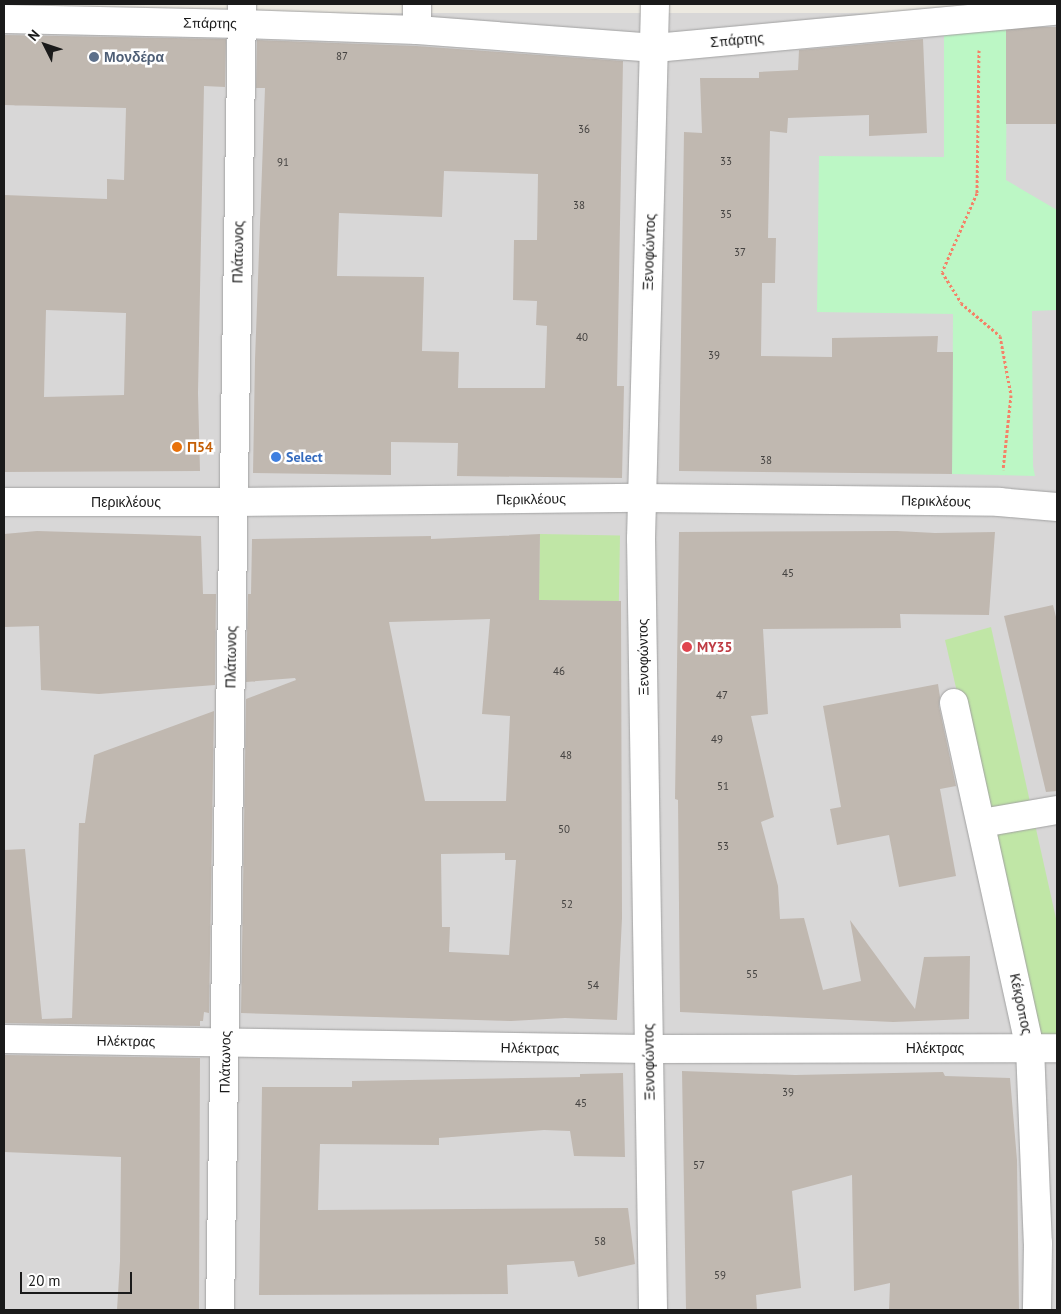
<!DOCTYPE html>
<meta charset="utf-8">
<style>
body{margin:0}
#map{position:relative;width:1061px;height:1314px;overflow:hidden;background:#ece9e0;font-family:"PT Sans",sans-serif}
div>[style]{position:absolute}
[style*='--x']{left:calc(var(--x)*1px);top:calc(var(--y)*1px);width:calc(var(--w)*1px);rotate:calc(var(--a)*1deg)}
.residential>*{inset:0;background:#d8d7d7;transform-origin:0 0}
.grass>*{inset:0;background:#c0e6a6;transform-origin:0 0}
.park>*{inset:0;background:#bcf7c5}
.building>*{inset:0;background:#c0b8b0;transform-origin:0 0}
.path>*{height:3px;margin-top:-1.5px;transform-origin:0;background:repeating-linear-gradient(90deg,#f48268 0 2.5px,transparent 0 5px)}
.roads{filter:drop-shadow(0 0 1px #a1a1a1) drop-shadow(0 0 1px #a1a1a1)}
.pedestrian>*{height:28px;margin:-14px;padding:0 14px;transform-origin:14px;border-radius:14px;background:#fff}
.minor>*{height:28px;margin:-14px;padding:0 14px;transform-origin:14px;border-radius:14px;background:#fff}
.dots>*{width:14px;height:14px;translate:-50% -50%;box-sizing:border-box;border:2px solid #fff;border-radius:50%}
span{translate:-50% -50%;white-space:nowrap;text-align:center;line-height:1.15;-webkit-text-stroke:5px #fff;paint-order:stroke}
.number-label{font-size:11px;color:#444240}
.number-label span{-webkit-text-stroke-width:0}
.street-label{font-size:14px;color:#1a1a1a}
.service-label{font-size:14px;color:#4e5e75;font-weight:700}
.left{translate:0 -50%;text-align:left}
.food-label{font-size:14px;color:#c56008;font-weight:700}
.shop-label{font-size:14px;color:#366cbe;font-weight:700}
.health-label{font-size:14px;color:#be3a42;font-weight:700}
.frame{position:absolute;inset:0;border:5px solid #1a1a1a;pointer-events:none}
.north{position:absolute;left:20px;top:20px;width:50px;height:50px;-webkit-text-stroke:4px #fff;paint-order:stroke;rotate:311deg;font-size:14px;font-weight:700;line-height:20px;text-align:center;color:#1a1a1a}
.north::after{content:'';display:block;margin:auto;width:18px;height:22px;background:#1a1a1a;clip-path:polygon(50% 0,100% 100%,50% 72%,0 100%)}
.scale{position:absolute;left:20px;top:1272px;width:112px;height:22px;box-sizing:border-box;border:2px solid #1a1a1a;border-top:0;padding-left:6px;font-size:15px;line-height:18px;white-space:nowrap;color:#1a1a1a;-webkit-text-stroke:4px #fff;paint-order:stroke}
</style>
<div id="map">
<div class="residential">
<i style="left:1057px;top:13px;width:1297px;height:1053px;rotate:90deg"></i>
</div>
<div class="grass">
<i style="left:540px;top:534px;width:80px;height:66px;rotate:1deg"></i>
<i style="clip-path:polygon(991px 627px,1057px 923px,1057px 1042px,1038px 1043px,945px 640px)"></i>
</div>
<div class="park">
<i style="clip-path:polygon(1007px 25px,1006px 180px,1057px 210px,1057px 310px,1032px 311px,1033px 466px,1035px 476px,952px 474px,953px 314px,817px 312px,819px 156px,944px 157px,944px 30px)"></i>
</div>
<div class="building">
<i style="left:1057px;top:27px;width:97px;height:51px;rotate:90deg"></i>
<i style="clip-path:polygon(evenodd,4px 35px,226px 39px,225px 87px,204px 86px,198px 393px,200px 471px,4px 472px,4px 195px,107px 199px,107px 179px,124px 180px,126px 108px,4px 105px,4px 35px,46px 310px,126px 313px,124px 395px,44px 397px,46px 310px)"></i>
<i style="clip-path:polygon(923px 39px,927px 133px,869px 136px,869px 115px,788px 118px,787px 133px,770px 131px,768px 238px,776px 238px,775px 283px,762px 283px,761px 356px,832px 357px,832px 338px,938px 336px,937px 352px,953px 352px,952px 474px,679px 471px,684px 132px,702px 133px,700px 78px,759px 78px,759px 72px,798px 70px,799px 50px)"></i>
<i style="clip-path:polygon(evenodd,257px 40px,416px 46px,623px 61px,617px 386px,624px 386px,622px 478px,457px 476px,458px 443px,391px 442px,391px 475px,253px 473px,255px 360px,265px 88px,256px 88px,257px 40px,444px 171px,538px 174px,537px 240px,514px 240px,513px 300px,537px 301px,536px 325px,547px 326px,545px 388px,458px 388px,459px 352px,422px 351px,424px 277px,337px 276px,339px 213px,442px 217px,444px 171px)"></i>
<i style="clip-path:polygon(37px 531px,201px 536px,203px 594px,216px 594px,215px 685px,99px 694px,41px 690px,39px 626px,4px 627px,4px 534px)"></i>
<i style="clip-path:polygon(897px 531px,935px 533px,995px 532px,989px 615px,900px 614px,901px 628px,763px 629px,768px 714px,751px 716px,774px 817px,761px 822px,778px 886px,780px 919px,804px 918px,823px 990px,861px 981px,850px 920px,915px 1009px,924px 957px,970px 956px,969px 1019px,893px 1022px,680px 1012px,678px 800px,675px 799px,679px 532px)"></i>
<i style="clip-path:polygon(evenodd,540px 534px,539px 600px,621px 601px,622px 918px,617px 1020px,565px 1018px,511px 1021px,241px 1013px,246px 699px,296px 680px,295px 678px,246px 682px,248px 594px,251px 594px,252px 539px,431px 536px,431px 539px,540px 534px,490px 619px,482px 714px,510px 716px,506px 801px,425px 801px,389px 622px,490px 619px,540px 534px,505px 853px,505px 860px,516px 860px,509px 955px,449px 952px,450px 927px,442px 927px,441px 854px,505px 853px)"></i>
<i style="clip-path:polygon(1053px 605px,1057px 621px,1057px 791px,1046px 792px,1004px 616px)"></i>
<i style="clip-path:polygon(938px 684px,940px 697px,939px 706px,956px 786px,940px 789px,956px 876px,899px 887px,889px 835px,837px 845px,830px 809px,841px 807px,823px 706px)"></i>
<i style="clip-path:polygon(214px 711px,209px 1013px,204px 1012px,203px 1021px,200px 1021px,200px 1026px,4px 1023px,4px 850px,25px 849px,42px 1019px,72px 1018px,79px 823px,85px 823px,94px 755px)"></i>
<i style="clip-path:polygon(4px 1055px,200px 1058px,199px 1310px,117px 1310px,120px 1261px,121px 1157px,4px 1152px)"></i>
<i style="clip-path:polygon(682px 1071px,795px 1075px,943px 1072px,945px 1076px,1010px 1078px,1017px 1160px,1019px 1310px,889px 1310px,890px 1283px,854px 1291px,852px 1175px,792px 1191px,801px 1288px,756px 1295px,757px 1310px,686px 1310px)"></i>
<i style="clip-path:polygon(623px 1073px,625px 1157px,574px 1156px,570px 1131px,544px 1130px,439px 1138px,439px 1145px,320px 1144px,318px 1210px,628px 1208px,635px 1264px,578px 1277px,574px 1261px,507px 1265px,508px 1294px,259px 1295px,262px 1087px,352px 1087px,352px 1081px,580px 1077px,580px 1074px)"></i>
</div>
<div class="path">
<i style="--x:979;--y:50;--w:143;--a:90.8"></i>
<i style="--x:977;--y:193;--w:86;--a:113.9"></i>
<i style="--x:942;--y:272;--w:36;--a:58"></i>
<i style="--x:961;--y:303;--w:51;--a:40.2"></i>
<i style="--x:1000;--y:336;--w:60;--a:79.4"></i>
<i style="--x:1011;--y:395;--w:75;--a:96.1"></i>
</div>
<div class="roads">
<div class="pedestrian">
<i style="--x:982;--y:823;--w:76;--a:-9.8"></i>
</div>
<div class="minor">
<i style="--x:4;--y:19;--w:238;--a:1.2"></i>
<i style="--x:242;--y:24;--w:175;--a:2"></i>
<i style="--x:417;--y:30;--w:239;--a:4.3"></i>
<i style="--x:655;--y:48;--w:404;--a:-5.3"></i>
<i style="--x:417;--y:30;--w:26;--a:-90"></i>
<i style="--x:4;--y:502;--w:229;--a:0"></i>
<i style="--x:233;--y:502;--w:409;--a:-0.6"></i>
<i style="--x:642;--y:498;--w:357;--a:0.6"></i>
<i style="--x:999;--y:502;--w:58;--a:4.9"></i>
<i style="--x:954;--y:703;--w:353;--a:77.6"></i>
<i style="--x:1030;--y:1048;--w:195;--a:87.7"></i>
<i style="--x:1038;--y:1243;--w:67;--a:90.9"></i>
<i style="--x:4;--y:1039;--w:644;--a:0.89"></i>
<i style="--x:648;--y:1049;--w:409;--a:-0.1"></i>
<i style="--x:220;--y:1310;--w:1306;--a:-89.03"></i>
<i style="--x:653;--y:1310;--w:771;--a:-90.89"></i>
<i style="--x:641;--y:539;--w:535;--a:-88.5"></i>
</div>
</div>
<div class="dots">
<i style="left:94px;top:57px;background:#5c6f8a"></i>
<i style="left:177px;top:447px;background:#e8710a"></i>
<i style="left:276px;top:457px;background:#3f7fe0"></i>
<i style="left:687px;top:647px;background:#e0444e"></i>
</div>
<div class="number-label">
<span style="left:342px;top:56px">87</span>
<span style="left:584px;top:129px">36</span>
<span style="left:726px;top:161px">33</span>
<span style="left:283px;top:162px">91</span>
<span style="left:579px;top:205px">38</span>
<span style="left:726px;top:214px">35</span>
<span style="left:740px;top:252px">37</span>
<span style="left:582px;top:337px">40</span>
<span style="left:714px;top:355px">39</span>
<span style="left:766px;top:460px">38</span>
<span style="left:788px;top:573px">45</span>
<span style="left:559px;top:671px">46</span>
<span style="left:722px;top:695px">47</span>
<span style="left:717px;top:739px">49</span>
<span style="left:566px;top:755px">48</span>
<span style="left:723px;top:786px">51</span>
<span style="left:564px;top:829px">50</span>
<span style="left:723px;top:846px">53</span>
<span style="left:567px;top:904px">52</span>
<span style="left:752px;top:974px">55</span>
<span style="left:593px;top:985px">54</span>
<span style="left:788px;top:1092px">39</span>
<span style="left:581px;top:1103px">45</span>
<span style="left:699px;top:1165px">57</span>
<span style="left:600px;top:1241px">58</span>
<span style="left:720px;top:1275px">59</span>
</div>
<div class="street-label">
<span style="left:210px;top:23px;rotate:1deg">Σπάρτης</span>
<span style="left:737px;top:40px;rotate:-5deg">Σπάρτης</span>
<span style="left:238px;top:252px;rotate:-89deg">Πλάτωνος</span>
<span style="left:649px;top:252px;rotate:-88deg">Ξενοφώντος</span>
<span style="left:531px;top:499px;rotate:-1deg">Περικλέους</span>
<span style="left:936px;top:501px;rotate:1deg">Περικλέους</span>
<span style="left:126px;top:502px">Περικλέους</span>
<span style="left:231px;top:657px;rotate:-89deg">Πλάτωνος</span>
<span style="left:643px;top:657px;rotate:-91deg">Ξενοφώντος</span>
<span style="left:1021px;top:1004px;rotate:78deg">Κέκροπος</span>
<span style="left:126px;top:1041px;rotate:1deg">Ηλέκτρας</span>
<span style="left:530px;top:1048px;rotate:1deg">Ηλέκτρας</span>
<span style="left:935px;top:1048px">Ηλέκτρας</span>
<span style="left:225px;top:1062px;rotate:-89deg">Πλάτωνος</span>
<span style="left:649px;top:1062px;rotate:-91deg">Ξενοφώντος</span>
</div>
<div class="service-label">
<span class="left" style="left:104px;top:57px">Μονδέρα</span>
</div>
<div class="food-label">
<span class="left" style="left:187px;top:447px">Π54</span>
</div>
<div class="shop-label">
<span class="left" style="left:286px;top:457px">Select</span>
</div>
<div class="health-label">
<span class="left" style="left:697px;top:647px">MY35</span>
</div>
<div class="frame"></div>
<div class="north">N</div>
<div class="scale">20 m</div>
</div>
